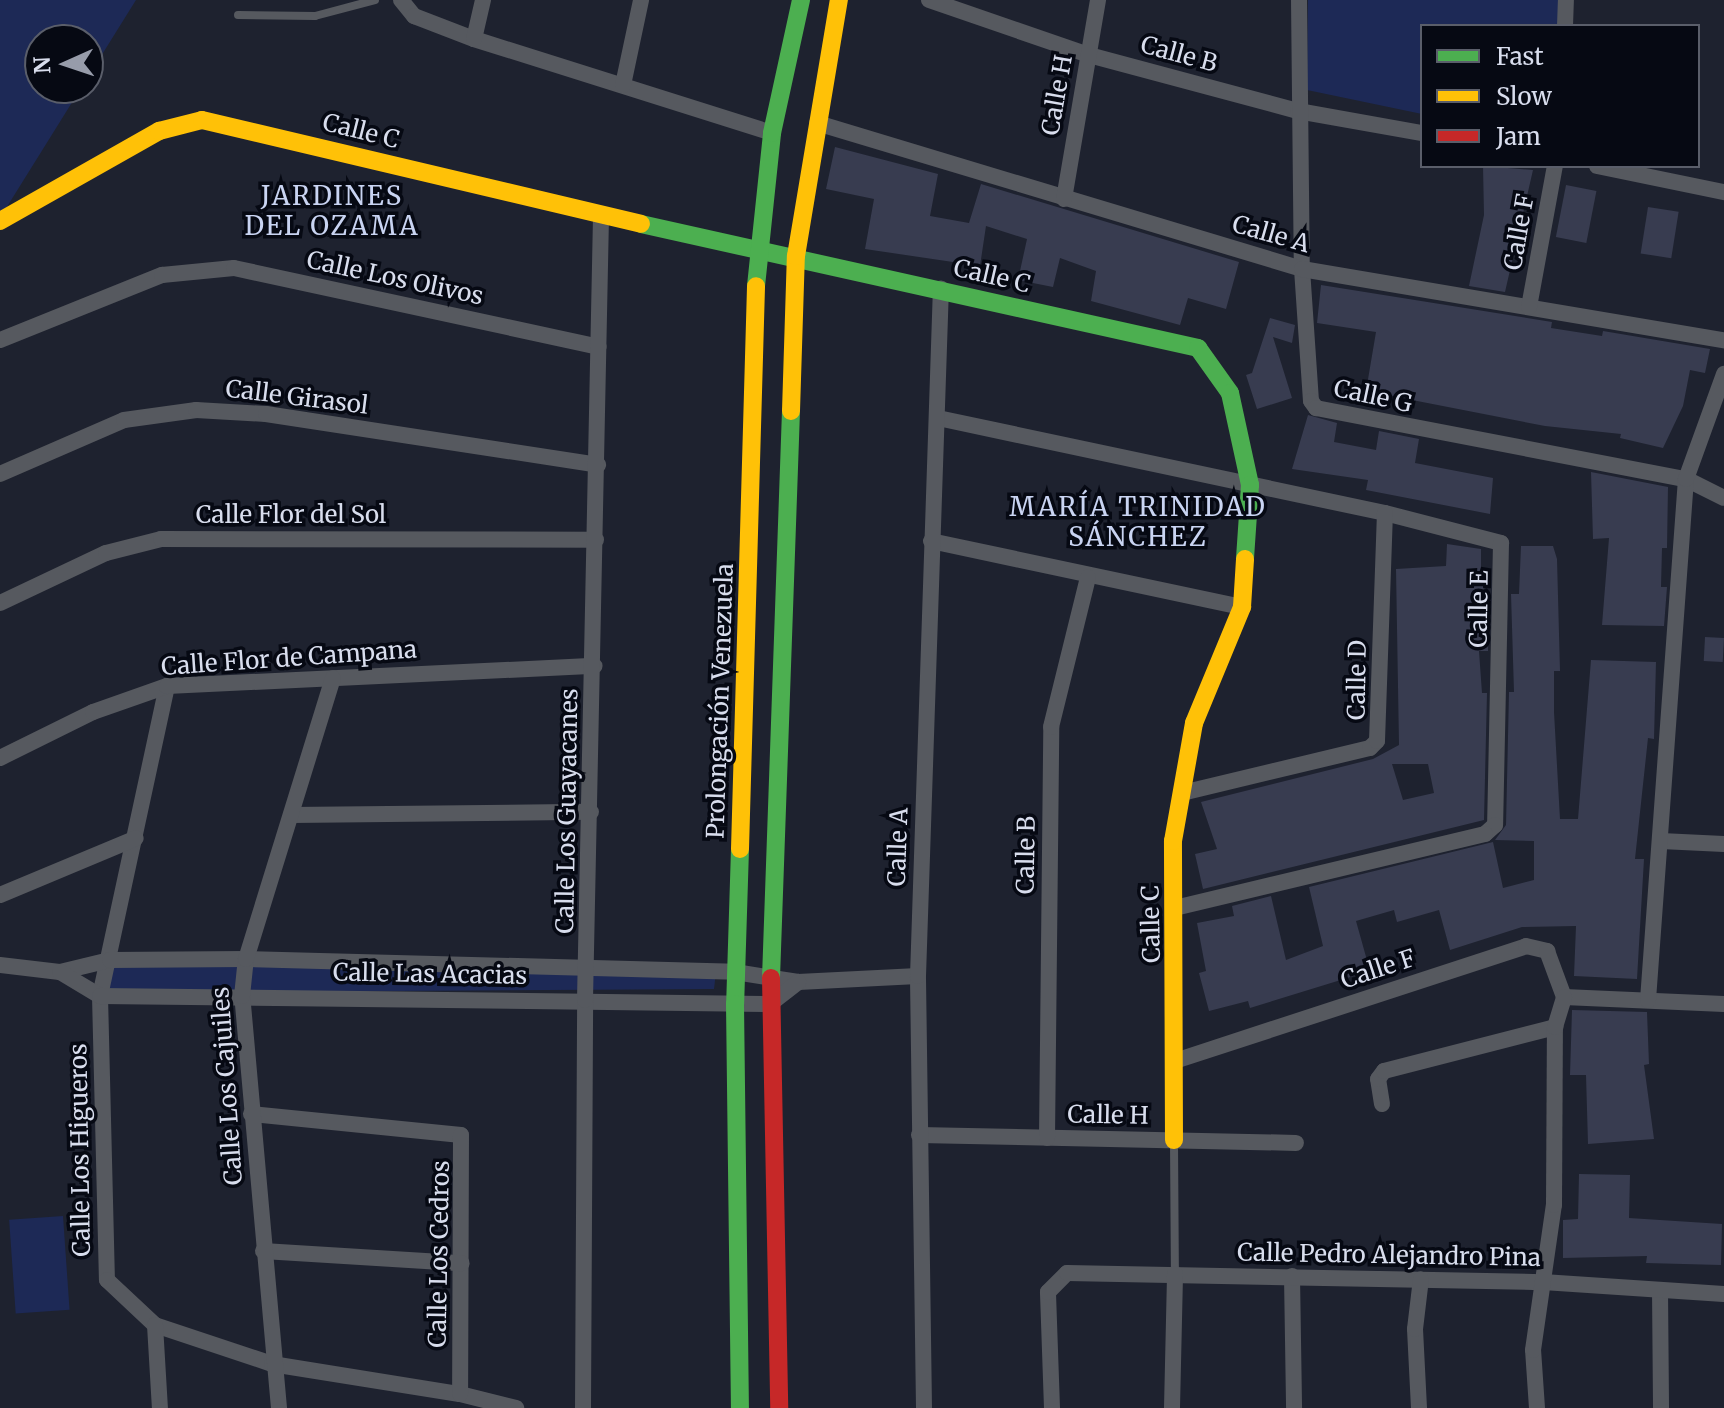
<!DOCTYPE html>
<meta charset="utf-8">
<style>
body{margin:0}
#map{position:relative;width:1724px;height:1408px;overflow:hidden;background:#1e222f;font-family:Merriweather,serif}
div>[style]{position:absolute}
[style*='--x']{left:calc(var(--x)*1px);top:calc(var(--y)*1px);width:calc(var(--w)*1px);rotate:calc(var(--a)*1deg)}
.green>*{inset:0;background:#1d2956;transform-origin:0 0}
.building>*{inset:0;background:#383c50;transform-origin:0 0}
.lane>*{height:8px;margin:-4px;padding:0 4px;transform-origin:4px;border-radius:4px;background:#56595f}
.street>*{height:16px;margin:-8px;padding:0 8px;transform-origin:8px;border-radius:8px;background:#56595f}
.fast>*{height:18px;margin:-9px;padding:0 9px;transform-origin:9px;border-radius:9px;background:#4caf50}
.slow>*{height:18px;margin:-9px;padding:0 9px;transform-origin:9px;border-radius:9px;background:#ffc107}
.jam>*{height:18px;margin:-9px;padding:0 9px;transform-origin:9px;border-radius:9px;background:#c62828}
span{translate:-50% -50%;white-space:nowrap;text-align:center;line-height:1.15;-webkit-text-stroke:7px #060913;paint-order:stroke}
.street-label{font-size:24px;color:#d8dded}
.neighbourhood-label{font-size:26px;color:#c9d4f2;letter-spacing:2px}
.legend{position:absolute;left:1420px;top:24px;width:280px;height:144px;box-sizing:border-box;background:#060913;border:2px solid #5a5e6a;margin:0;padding:10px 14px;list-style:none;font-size:24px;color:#d8dded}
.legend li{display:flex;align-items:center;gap:16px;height:40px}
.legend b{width:40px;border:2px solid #5a5e6a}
.north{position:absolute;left:24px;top:24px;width:80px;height:80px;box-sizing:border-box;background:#060913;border:2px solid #5a5e6a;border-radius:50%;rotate:267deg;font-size:22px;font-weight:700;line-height:32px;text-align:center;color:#d8dded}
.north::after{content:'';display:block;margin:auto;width:28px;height:36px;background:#979caa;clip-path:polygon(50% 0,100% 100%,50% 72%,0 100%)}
</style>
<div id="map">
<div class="green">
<i style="clip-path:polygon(0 0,136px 0,88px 77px,88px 40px,40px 40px,40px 88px,81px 88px,0 218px)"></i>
<i style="clip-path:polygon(1308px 0,1562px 0,1561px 26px,1422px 26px,1422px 114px,1307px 90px)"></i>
<i style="clip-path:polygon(109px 964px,717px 964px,714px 989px,105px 993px)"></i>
<i style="left:63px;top:1216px;width:94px;height:54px;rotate:86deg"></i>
</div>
<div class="building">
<i style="clip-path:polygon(835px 147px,938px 174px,930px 216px,969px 223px,981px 184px,1239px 262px,1226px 309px,1188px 298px,1180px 325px,1091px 301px,1096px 271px,1060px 258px,1053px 287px,1018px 280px,1027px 239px,986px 226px,980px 266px,865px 249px,874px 199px,826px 189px)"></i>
<i style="clip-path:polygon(1483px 166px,1533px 170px,1505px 292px,1469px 286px,1484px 215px)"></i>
<i style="left:1566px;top:185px;width:31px;height:53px;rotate:11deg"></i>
<i style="left:1648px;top:207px;width:31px;height:47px;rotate:9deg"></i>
<i style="clip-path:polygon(1321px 285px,1552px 322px,1551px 328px,1602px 336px,1603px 331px,1710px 349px,1705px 373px,1690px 370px,1683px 406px,1663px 448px,1620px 438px,1621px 434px,1545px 426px,1366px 391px,1376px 332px,1317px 323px)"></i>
<i style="clip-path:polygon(1270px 318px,1295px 325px,1292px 343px,1273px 337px,1292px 398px,1257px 409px,1246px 375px,1252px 373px)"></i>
<i style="clip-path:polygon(1308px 415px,1337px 423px,1334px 442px,1376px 450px,1379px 431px,1419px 439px,1415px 463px,1493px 478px,1490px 514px,1366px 490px,1368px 480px,1292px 469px)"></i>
<i style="clip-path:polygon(1591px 472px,1668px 487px,1667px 548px,1662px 548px,1661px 587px,1667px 587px,1664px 626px,1602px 625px,1609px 538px,1593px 539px)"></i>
<i style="clip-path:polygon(evenodd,1447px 544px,1481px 549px,1481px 580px,1485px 581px,1484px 594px,1489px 594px,1488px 651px,1479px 651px,1482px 693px,1487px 693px,1484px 820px,1203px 889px,1195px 854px,1217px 849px,1201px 802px,1373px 759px,1399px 745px,1396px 569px,1446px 566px,1447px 544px,1392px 764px,1428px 764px,1434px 793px,1403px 800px,1392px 764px)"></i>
<i style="clip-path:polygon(1521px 546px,1553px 546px,1557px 559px,1560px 671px,1554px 671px,1554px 712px,1560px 819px,1578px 819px,1591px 660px,1656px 662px,1654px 739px,1648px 738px,1635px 859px,1644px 859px,1637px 979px,1574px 976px,1576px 926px,1522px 927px,1450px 950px,1439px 910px,1397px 922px,1394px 910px,1356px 921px,1370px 971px,1250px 1008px,1248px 1001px,1209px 1011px,1199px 973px,1206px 971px,1197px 923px,1234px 916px,1232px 906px,1271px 896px,1286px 960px,1323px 946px,1309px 887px,1493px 842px,1503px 888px,1534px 880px,1534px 841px,1495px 840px,1506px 825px,1509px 692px,1514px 692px,1511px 594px,1519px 594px)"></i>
<i style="left:1705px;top:637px;width:19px;height:24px;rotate:3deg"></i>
<i style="clip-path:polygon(1572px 1010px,1647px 1012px,1649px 1064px,1644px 1065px,1654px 1139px,1588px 1144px,1586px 1075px,1570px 1075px)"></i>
<i style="clip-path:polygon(1579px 1174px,1630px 1175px,1629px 1218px,1722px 1224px,1721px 1265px,1646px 1263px,1647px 1256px,1563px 1258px,1563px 1220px,1578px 1219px)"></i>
</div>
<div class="lane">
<i style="--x:238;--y:15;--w:77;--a:0.7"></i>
<i style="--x:315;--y:16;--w:62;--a:-14.9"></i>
<i style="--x:1174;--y:1143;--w:131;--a:89.6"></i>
</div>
<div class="street">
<i style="--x:401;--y:0;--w:21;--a:51"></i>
<i style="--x:414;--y:16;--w:64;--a:21"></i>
<i style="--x:474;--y:39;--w:312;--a:17.5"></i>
<i style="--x:929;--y:0;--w:169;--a:19"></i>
<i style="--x:1089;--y:55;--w:216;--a:15"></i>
<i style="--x:1298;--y:111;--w:126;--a:10.1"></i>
<i style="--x:1299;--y:0;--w:269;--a:89.4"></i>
<i style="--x:1302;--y:269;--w:132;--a:86.1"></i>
<i style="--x:1311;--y:401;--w:9;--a:54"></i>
<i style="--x:1316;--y:408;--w:377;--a:10.9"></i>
<i style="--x:1686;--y:479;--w:42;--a:26.6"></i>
<i style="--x:1565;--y:26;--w:26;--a:-88"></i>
<i style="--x:474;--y:39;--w:40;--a:-77"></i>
<i style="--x:623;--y:85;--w:87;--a:-78"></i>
<i style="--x:817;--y:123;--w:506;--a:16.75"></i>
<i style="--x:1302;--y:269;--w:428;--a:9.6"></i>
<i style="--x:1597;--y:166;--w:130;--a:11.6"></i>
<i style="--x:1064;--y:199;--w:202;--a:-80.3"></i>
<i style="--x:1529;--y:307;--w:143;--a:-79.6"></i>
<i style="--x:0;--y:340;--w:175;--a:-21.9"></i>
<i style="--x:162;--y:275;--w:72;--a:-5.6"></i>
<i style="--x:234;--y:268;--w:373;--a:12.2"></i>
<i style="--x:938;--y:418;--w:457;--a:12"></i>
<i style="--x:1385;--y:513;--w:120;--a:14.5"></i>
<i style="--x:1501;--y:543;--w:282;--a:91.2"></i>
<i style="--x:1495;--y:825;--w:13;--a:138"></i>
<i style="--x:1485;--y:834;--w:320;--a:166.6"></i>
<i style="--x:0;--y:474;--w:135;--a:-23.5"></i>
<i style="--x:124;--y:420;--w:73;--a:-7.9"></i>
<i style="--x:196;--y:410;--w:70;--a:3.3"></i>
<i style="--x:266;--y:414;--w:336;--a:8.7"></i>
<i style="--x:931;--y:541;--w:318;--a:12"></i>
<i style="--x:0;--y:603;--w:117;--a:-25.3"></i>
<i style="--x:106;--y:553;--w:57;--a:-14.3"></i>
<i style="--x:161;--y:539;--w:435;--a:0.1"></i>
<i style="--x:167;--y:686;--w:317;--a:102.2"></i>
<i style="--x:100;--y:996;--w:284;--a:88.6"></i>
<i style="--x:107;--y:1280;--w:66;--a:43.2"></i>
<i style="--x:155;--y:1325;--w:123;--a:18.4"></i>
<i style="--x:272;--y:1364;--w:190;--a:9.1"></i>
<i style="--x:460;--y:1394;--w:58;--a:14"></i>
<i style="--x:0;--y:758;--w:104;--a:-26.3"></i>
<i style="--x:93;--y:712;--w:78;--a:-19.4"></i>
<i style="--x:167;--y:686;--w:428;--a:-2.7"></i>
<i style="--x:1182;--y:793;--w:193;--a:-13.5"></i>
<i style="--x:1370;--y:748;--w:10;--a:-45"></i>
<i style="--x:1377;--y:741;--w:228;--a:-88"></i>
<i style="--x:291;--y:815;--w:300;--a:-0.6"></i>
<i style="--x:1661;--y:841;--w:63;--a:2.7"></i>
<i style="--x:0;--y:895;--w:147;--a:-22.7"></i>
<i style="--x:0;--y:965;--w:60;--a:6.7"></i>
<i style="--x:60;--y:972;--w:51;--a:-13.5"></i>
<i style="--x:110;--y:960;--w:136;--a:-0.4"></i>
<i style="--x:246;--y:959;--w:489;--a:1.5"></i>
<i style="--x:735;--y:972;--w:64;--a:9"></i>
<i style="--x:798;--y:982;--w:120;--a:-2.9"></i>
<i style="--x:60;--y:972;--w:47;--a:31"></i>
<i style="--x:100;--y:996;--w:670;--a:0.68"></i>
<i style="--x:770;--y:1004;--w:36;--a:-38"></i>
<i style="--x:1564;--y:997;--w:160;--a:2.5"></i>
<i style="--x:1648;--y:1000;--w:522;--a:-85.83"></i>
<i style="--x:1686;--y:479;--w:112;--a:-70.1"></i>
<i style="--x:1178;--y:1060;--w:366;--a:-18.1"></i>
<i style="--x:1526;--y:946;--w:22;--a:13"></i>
<i style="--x:1547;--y:951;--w:49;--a:69.7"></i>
<i style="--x:1382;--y:1104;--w:25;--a:-99"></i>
<i style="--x:1378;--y:1079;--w:10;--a:-53"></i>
<i style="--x:1384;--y:1071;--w:177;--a:-14.4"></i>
<i style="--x:251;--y:1114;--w:211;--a:5.7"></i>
<i style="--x:461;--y:1135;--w:259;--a:90.2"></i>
<i style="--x:919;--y:1135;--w:377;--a:1.2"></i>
<i style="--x:1047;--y:1138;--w:411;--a:-89.4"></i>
<i style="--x:1051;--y:727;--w:154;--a:-76.1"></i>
<i style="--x:263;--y:1251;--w:199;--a:3.5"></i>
<i style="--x:1292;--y:1276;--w:132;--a:89.1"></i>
<i style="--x:1660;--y:1290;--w:118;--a:89.5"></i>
<i style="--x:155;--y:1325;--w:83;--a:86.6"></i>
<i style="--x:279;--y:1408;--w:414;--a:-95.1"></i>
<i style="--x:242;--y:996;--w:37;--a:-84"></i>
<i style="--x:246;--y:959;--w:294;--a:-72.8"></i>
<i style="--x:583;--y:1408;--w:408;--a:-89.7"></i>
<i style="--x:585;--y:1000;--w:784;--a:-88.83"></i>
<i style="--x:924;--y:1408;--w:432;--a:-90.8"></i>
<i style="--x:918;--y:976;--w:688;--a:-88.09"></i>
<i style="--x:1052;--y:1408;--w:116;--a:-92"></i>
<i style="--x:1048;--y:1292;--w:27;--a:-45"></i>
<i style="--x:1067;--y:1273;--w:476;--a:1.1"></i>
<i style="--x:1543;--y:1282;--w:181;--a:3.8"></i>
<i style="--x:1172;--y:1408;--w:134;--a:-88.7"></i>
<i style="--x:1419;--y:1408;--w:79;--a:-92.9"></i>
<i style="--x:1415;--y:1329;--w:50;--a:-83.2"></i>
<i style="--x:1537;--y:1408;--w:58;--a:-93.9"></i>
<i style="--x:1533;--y:1350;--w:147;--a:-81.8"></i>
<i style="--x:1554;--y:1205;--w:178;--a:-89.7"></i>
<i style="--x:1555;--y:1027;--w:31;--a:-73"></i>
</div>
<div class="fast">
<i style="--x:641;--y:224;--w:571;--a:12.55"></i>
<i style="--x:1198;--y:348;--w:55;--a:54.6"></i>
<i style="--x:1230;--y:393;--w:94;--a:77.7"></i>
<i style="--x:1250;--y:485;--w:74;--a:93.9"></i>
<i style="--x:756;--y:286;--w:154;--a:-84"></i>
<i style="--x:772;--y:133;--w:136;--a:-77.7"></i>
<i style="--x:740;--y:849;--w:155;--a:91.8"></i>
<i style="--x:735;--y:1004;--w:404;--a:89.3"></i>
<i style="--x:771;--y:978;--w:567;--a:-87.98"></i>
</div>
<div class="slow">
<i style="--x:0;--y:221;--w:183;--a:-29.5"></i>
<i style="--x:159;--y:131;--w:44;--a:-14.3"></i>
<i style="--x:202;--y:120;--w:451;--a:13.3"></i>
<i style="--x:791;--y:411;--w:155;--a:-88.2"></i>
<i style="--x:796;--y:256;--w:260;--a:-80.5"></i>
<i style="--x:740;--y:849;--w:563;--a:-88.37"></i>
<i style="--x:1174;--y:1140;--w:299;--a:-90.2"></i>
<i style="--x:1173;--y:841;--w:120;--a:-79.9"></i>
<i style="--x:1194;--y:723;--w:126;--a:-67.5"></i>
<i style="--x:1242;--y:607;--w:48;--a:-86.4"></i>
</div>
<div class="jam">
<i style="--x:771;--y:978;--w:430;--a:88.9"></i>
</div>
<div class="street-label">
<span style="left:1179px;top:54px;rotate:15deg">Calle B</span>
<span style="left:1057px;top:95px;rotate:-80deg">Calle H</span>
<span style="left:361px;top:131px;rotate:14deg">Calle C</span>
<span style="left:1519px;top:232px;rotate:-80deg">Calle F</span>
<span style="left:1271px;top:234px;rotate:16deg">Calle A</span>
<span style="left:992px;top:276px;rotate:13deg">Calle C</span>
<span style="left:395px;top:278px;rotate:12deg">Calle Los Olivos</span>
<span style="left:1373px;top:396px;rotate:12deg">Calle G</span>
<span style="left:297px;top:397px;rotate:7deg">Calle Girasol</span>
<span style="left:291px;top:515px">Calle Flor del Sol</span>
<span style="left:1479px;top:609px;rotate:-89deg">Calle E</span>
<span style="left:289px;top:658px;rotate:-4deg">Calle Flor de Campana</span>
<span style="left:1357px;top:680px;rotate:-89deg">Calle D</span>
<span style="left:720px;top:701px;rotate:-88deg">Prolongación Venezuela</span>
<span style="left:567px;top:811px;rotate:-89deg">Calle Los Guayacanes</span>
<span style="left:898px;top:847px;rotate:-88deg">Calle A</span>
<span style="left:1026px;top:855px;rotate:-89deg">Calle B</span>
<span style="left:1151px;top:924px;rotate:-91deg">Calle C</span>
<span style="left:1378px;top:969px;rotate:-18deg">Calle F</span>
<span style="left:430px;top:974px;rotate:1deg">Calle Las Acacias</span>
<span style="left:227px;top:1086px;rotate:-94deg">Calle Los Cajuiles</span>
<span style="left:1108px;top:1115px;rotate:1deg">Calle H</span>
<span style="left:80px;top:1150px;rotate:-91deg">Calle Los Higueros</span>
<span style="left:439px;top:1254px;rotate:-89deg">Calle Los Cedros</span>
<span style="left:1389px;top:1255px;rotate:1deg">Calle Pedro Alejandro Pina</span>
</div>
<div class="neighbourhood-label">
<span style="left:332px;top:211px">JARDINES<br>DEL OZAMA</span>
<span style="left:1138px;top:522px">MARÍA TRINIDAD<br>SÁNCHEZ</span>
</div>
<ul class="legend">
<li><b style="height:10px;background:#4caf50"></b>Fast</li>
<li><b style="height:10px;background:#ffc107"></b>Slow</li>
<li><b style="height:10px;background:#c62828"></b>Jam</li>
</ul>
<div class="north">N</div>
</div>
